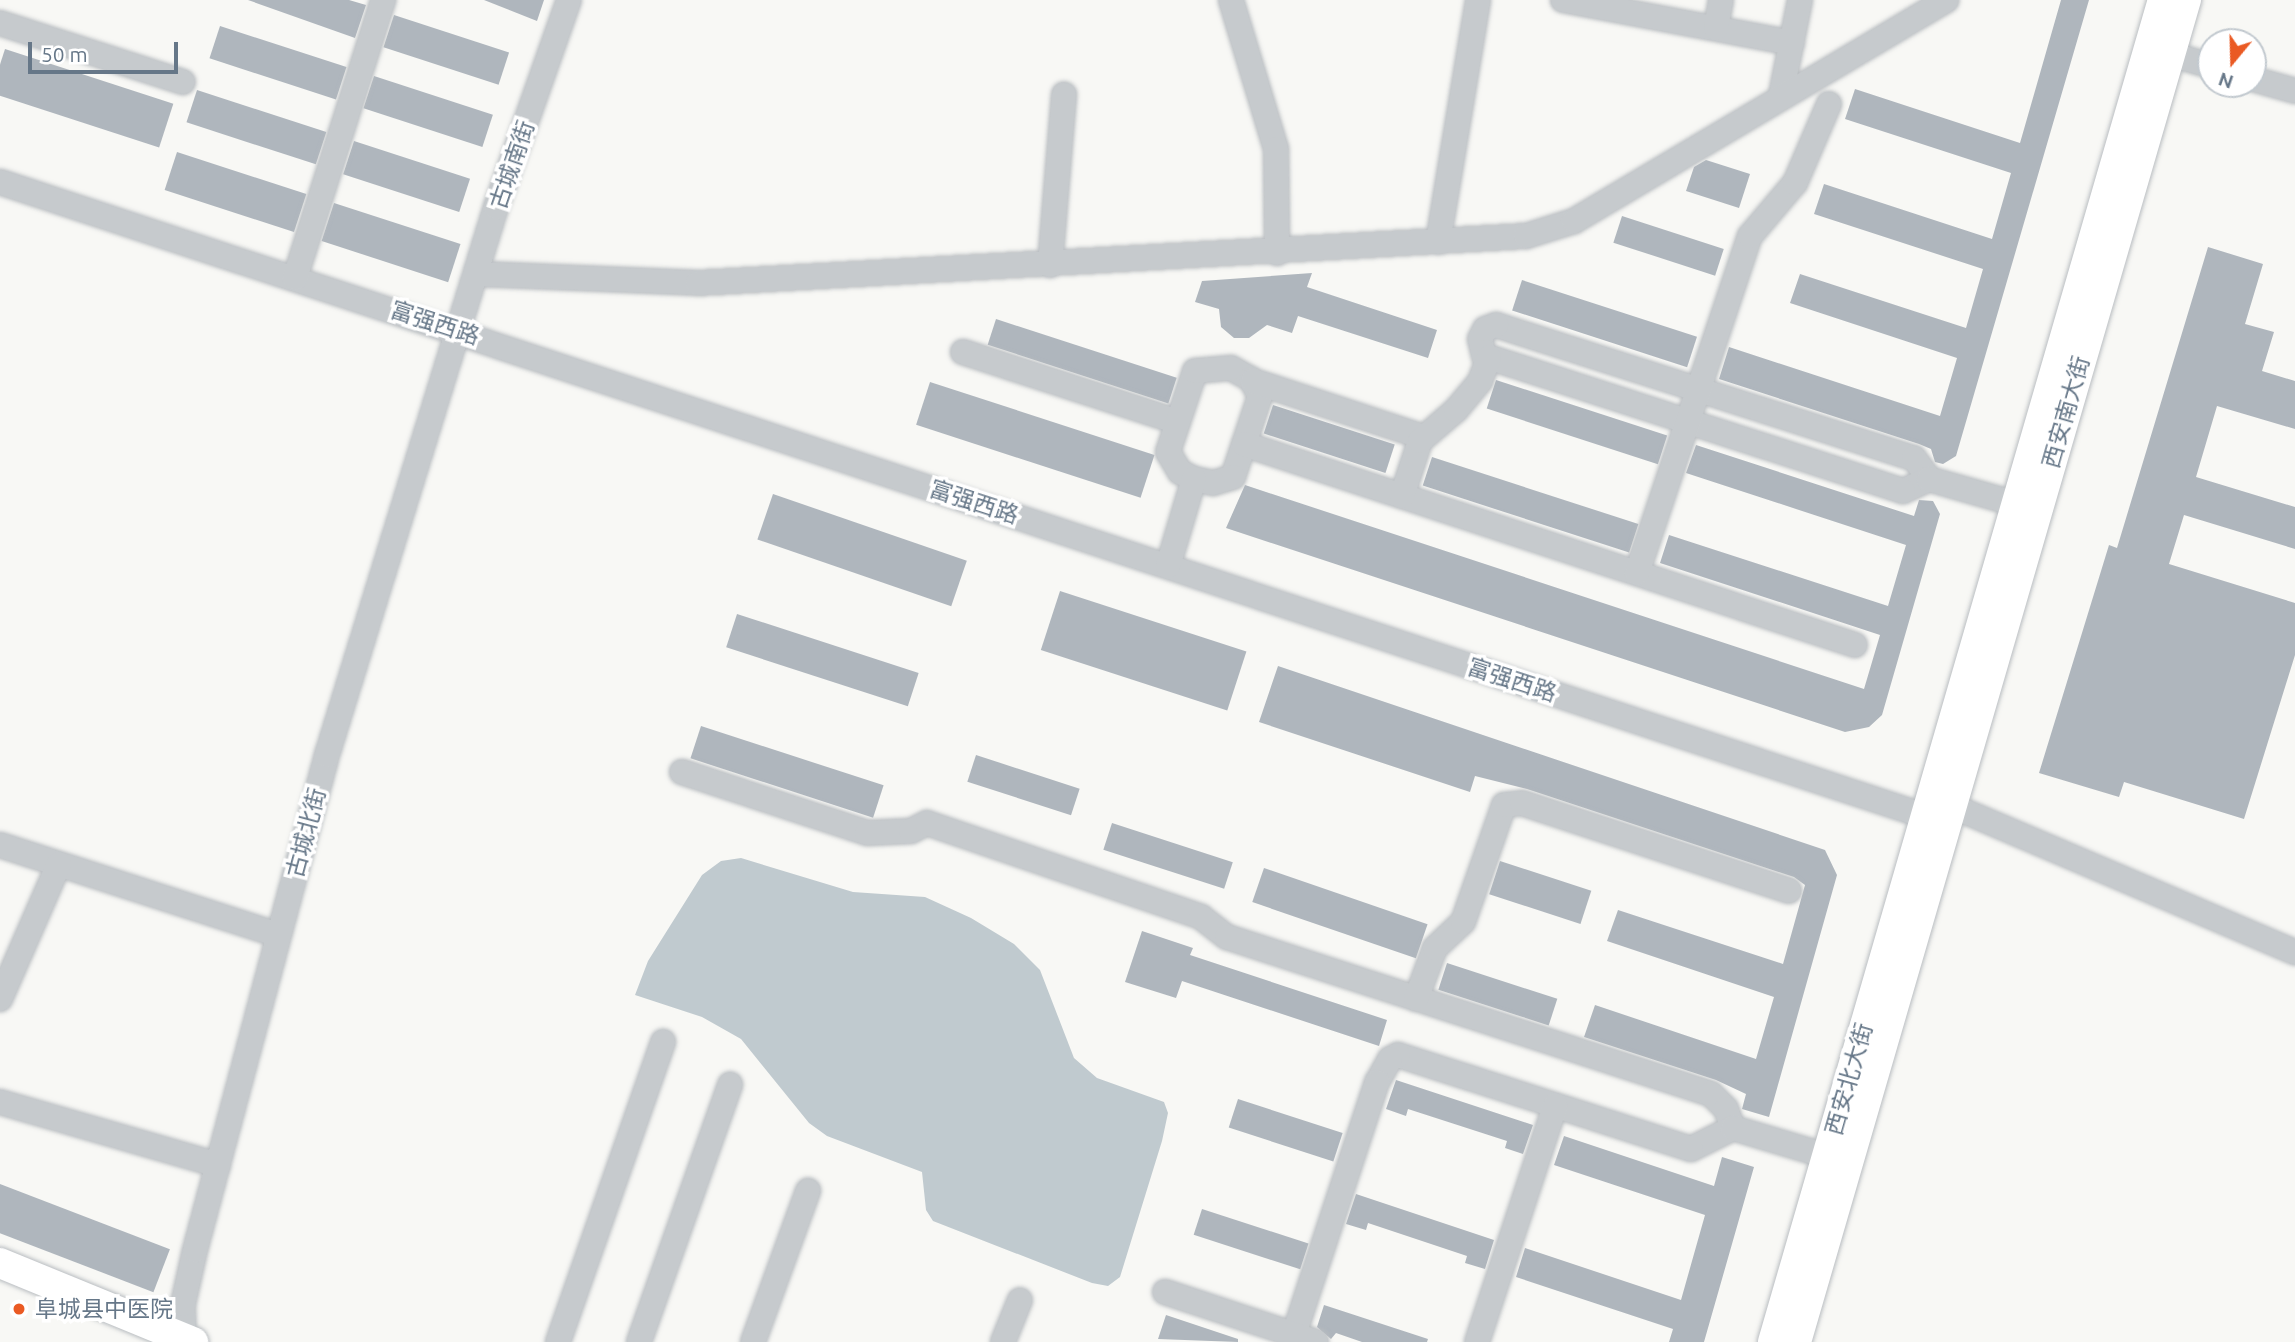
<!DOCTYPE html>
<meta charset="utf-8">
<style>
body{margin:0}
#map{position:relative;width:2295px;height:1342px;overflow:hidden;background:#f8f8f5;font-family:Ubuntu,"Noto Sans SC",sans-serif}
div>[style]{position:absolute}
[style*='--x']{left:calc(var(--x)*1px);top:calc(var(--y)*1px);width:calc(var(--w)*1px);rotate:calc(var(--a)*1deg)}
.water>*{inset:0;background:#c0cacf}
.building>*{inset:0;background:#afb6bd;transform-origin:0 0}
.roads{filter:drop-shadow(0 0 2px #b9bdc1) drop-shadow(0 0 2px #b9bdc1)}
.minor>*{height:24px;margin:-12px;padding:0 12px;transform-origin:12px;border-radius:12px;background:#c6cacd}
.major>*{height:30px;margin:-15px;padding:0 15px;transform-origin:15px;border-radius:15px;background:#fff}
.dots>*{width:19px;height:19px;translate:-50% -50%;box-sizing:border-box;border:4px solid #fff;border-radius:50%}
span{translate:-50% -50%;white-space:nowrap;text-align:center;line-height:1.15;-webkit-text-stroke:7px #fff;paint-order:stroke}
.street-label{font-size:23px;color:#678}
.poi-label{font-size:23px;color:#678}
.left{translate:0 -50%;text-align:left}
.north{position:absolute;left:2197px;top:28px;width:70px;height:70px;box-sizing:border-box;background:#fff;border:2px solid #c2c9cf;border-radius:50%;rotate:199deg;font-size:19px;font-weight:700;line-height:28px;text-align:center;color:#678}
.north::after{content:'';display:block;margin:auto;width:24px;height:32px;background:#ea5a23;clip-path:polygon(50% 0,100% 100%,50% 72%,0 100%)}
.scale{position:absolute;left:28px;top:42px;width:150px;height:32px;box-sizing:border-box;border:4px solid #678;border-top:0;padding-left:9px;font-size:21px;line-height:24px;white-space:nowrap;color:#678;-webkit-text-stroke:5px #fff;paint-order:stroke}
</style>
<div id="map">
<div class="water">
<i style="clip-path:polygon(741px 858px,853px 892px,925px 897px,971px 918px,1014px 944px,1040px 970px,1074px 1058px,1097px 1078px,1164px 1102px,1168px 1113px,1162px 1141px,1120px 1277px,1108px 1286px,1092px 1283px,933px 1221px,926px 1210px,922px 1172px,827px 1136px,809px 1123px,741px 1039px,702px 1017px,635px 995px,648px 961px,702px 875px,721px 861px)"></i>
</div>
<div class="building">
<i style="clip-path:polygon(248px 0,349px 0,366px 5px,355px 38px)"></i>
<i style="clip-path:polygon(484px 0,544px 0,537px 21px)"></i>
<i style="clip-path:polygon(2061px 0,2089px 0,1956px 456px,1943px 464px,1935px 462px,1931px 449px,1919px 444px,1719px 379px,1729px 347px,1940px 416px,1957px 358px,1790px 303px,1800px 274px,1966px 328px,1983px 269px,1814px 214px,1824px 184px,1992px 239px,2011px 173px,1845px 119px,1855px 89px,2020px 143px)"></i>
<i style="left:394px;top:15px;width:121px;height:34px;rotate:18deg"></i>
<i style="left:220px;top:26px;width:133px;height:34px;rotate:18deg"></i>
<i style="left:5px;top:49px;width:177px;height:46px;rotate:18deg"></i>
<i style="left:374px;top:76px;width:125px;height:34px;rotate:18deg"></i>
<i style="left:197px;top:90px;width:136px;height:34px;rotate:18deg"></i>
<i style="left:354px;top:141px;width:122px;height:35px;rotate:18deg"></i>
<i style="left:177px;top:152px;width:136px;height:40px;rotate:18deg"></i>
<i style="clip-path:polygon(1706px 160px,1750px 174px,1739px 208px,1686px 191px,1694px 167px)"></i>
<i style="left:334px;top:203px;width:133px;height:40px;rotate:18deg"></i>
<i style="left:1622px;top:216px;width:107px;height:28px;rotate:18deg"></i>
<i style="clip-path:polygon(2208px 247px,2263px 264px,2245px 324px,2274px 332px,2262px 371px,2295px 381px,2295px 429px,2217px 406px,2196px 477px,2295px 507px,2295px 549px,2184px 515px,2169px 564px,2295px 603px,2295px 655px,2244px 819px,2124px 782px,2119px 797px,2039px 773px,2109px 545px,2117px 548px)"></i>
<i style="clip-path:polygon(1312px 273px,1307px 287px,1437px 330px,1428px 358px,1298px 316px,1292px 333px,1267px 325px,1249px 338px,1234px 338px,1221px 327px,1219px 309px,1195px 302px,1202px 281px)"></i>
<i style="left:1522px;top:280px;width:184px;height:32px;rotate:18deg"></i>
<i style="left:996px;top:319px;width:190px;height:27px;rotate:18deg"></i>
<i style="left:1496px;top:380px;width:180px;height:30px;rotate:18deg"></i>
<i style="left:930px;top:382px;width:236px;height:45px;rotate:18deg"></i>
<i style="left:1273px;top:405px;width:128px;height:30px;rotate:18deg"></i>
<i style="clip-path:polygon(1696px 445px,1914px 516px,1919px 500px,1933px 501px,1940px 514px,1882px 715px,1869px 727px,1845px 732px,1226px 528px,1245px 485px,1864px 689px,1880px 635px,1660px 563px,1669px 535px,1888px 606px,1906px 545px,1686px 473px)"></i>
<i style="left:1432px;top:457px;width:217px;height:30px;rotate:18deg"></i>
<i style="left:773px;top:494px;width:205px;height:48px;rotate:19deg"></i>
<i style="left:1060px;top:591px;width:196px;height:62px;rotate:18deg"></i>
<i style="left:737px;top:614px;width:191px;height:35px;rotate:18deg"></i>
<i style="clip-path:polygon(1278px 666px,1825px 850px,1837px 875px,1769px 1117px,1742px 1109px,1746px 1094px,1716px 1080px,1584px 1037px,1595px 1005px,1756px 1059px,1774px 997px,1607px 941px,1618px 910px,1783px 964px,1805px 885px,1794px 877px,1527px 789px,1475px 776px,1470px 792px,1259px 722px)"></i>
<i style="left:701px;top:726px;width:192px;height:34px;rotate:18deg"></i>
<i style="left:976px;top:755px;width:109px;height:28px;rotate:18deg"></i>
<i style="left:1112px;top:823px;width:127px;height:28px;rotate:18deg"></i>
<i style="left:1500px;top:861px;width:96px;height:35px;rotate:18deg"></i>
<i style="left:1264px;top:868px;width:173px;height:36px;rotate:19deg"></i>
<i style="clip-path:polygon(1142px 931px,1193px 948px,1190px 955px,1387px 1020px,1379px 1046px,1182px 981px,1176px 998px,1125px 982px)"></i>
<i style="left:1447px;top:963px;width:116px;height:28px;rotate:18deg"></i>
<i style="clip-path:polygon(1396px 1080px,1533px 1125px,1523px 1154px,1505px 1148px,1507px 1141px,1408px 1109px,1406px 1116px,1386px 1109px)"></i>
<i style="left:1238px;top:1099px;width:110px;height:30px;rotate:18deg"></i>
<i style="clip-path:polygon(1564px 1136px,1714px 1186px,1722px 1157px,1754px 1167px,1704px 1342px,1669px 1342px,1673px 1329px,1516px 1277px,1525px 1248px,1681px 1300px,1705px 1215px,1554px 1165px)"></i>
<i style="left:0;top:1184px;width:182px;height:46px;rotate:21deg"></i>
<i style="clip-path:polygon(1356px 1194px,1494px 1240px,1485px 1269px,1465px 1263px,1467px 1256px,1368px 1223px,1366px 1230px,1346px 1224px)"></i>
<i style="left:1202px;top:1209px;width:112px;height:27px;rotate:18deg"></i>
<i style="clip-path:polygon(1324px 1305px,1428px 1339px,1427px 1342px,1362px 1342px,1336px 1333px,1331px 1339px,1317px 1327px)"></i>
<i style="clip-path:polygon(1166px 1315px,1238px 1339px,1238px 1342px,1158px 1339px)"></i>
</div>
<div class="roads">
<div class="minor">
<i style="--x:1231;--y:0;--w:156;--a:73.2"></i>
<i style="--x:1276;--y:149;--w:104;--a:89.4"></i>
<i style="--x:1563;--y:0;--w:233;--a:10.6"></i>
<i style="--x:0;--y:23;--w:192;--a:17.9"></i>
<i style="--x:1716;--y:28;--w:28;--a:-80"></i>
<i style="--x:2170;--y:54;--w:43;--a:16.3"></i>
<i style="--x:2253;--y:79;--w:44;--a:15.9"></i>
<i style="--x:1781;--y:95;--w:97;--a:-78.7"></i>
<i style="--x:0;--y:182;--w:2046;--a:18.23"></i>
<i style="--x:1438;--y:242;--w:245;--a:-80.6"></i>
<i style="--x:1050;--y:265;--w:171;--a:-85.3"></i>
<i style="--x:477;--y:274;--w:221;--a:2.3"></i>
<i style="--x:698;--y:283;--w:829;--a:-3.25"></i>
<i style="--x:1526;--y:236;--w:50;--a:-17.4"></i>
<i style="--x:1574;--y:221;--w:433;--a:-30.7"></i>
<i style="--x:295;--y:278;--w:292;--a:-72.4"></i>
<i style="--x:1496;--y:325;--w:439;--a:17.7"></i>
<i style="--x:1914;--y:458;--w:26;--a:54"></i>
<i style="--x:1929;--y:479;--w:29;--a:155"></i>
<i style="--x:1903;--y:491;--w:440;--a:-162.1"></i>
<i style="--x:1484;--y:356;--w:17;--a:-103"></i>
<i style="--x:1480;--y:339;--w:11;--a:-63"></i>
<i style="--x:1485;--y:329;--w:12;--a:-20"></i>
<i style="--x:963;--y:352;--w:226;--a:18"></i>
<i style="--x:1231;--y:368;--w:23;--a:29"></i>
<i style="--x:1251;--y:379;--w:19;--a:62"></i>
<i style="--x:1260;--y:396;--w:85;--a:108.4"></i>
<i style="--x:1233;--y:477;--w:21;--a:163"></i>
<i style="--x:1213;--y:483;--w:19;--a:-168"></i>
<i style="--x:1194;--y:479;--w:16;--a:-153"></i>
<i style="--x:1180;--y:472;--w:23;--a:-121"></i>
<i style="--x:1168;--y:452;--w:85;--a:-71.6"></i>
<i style="--x:1195;--y:371;--w:36;--a:-5"></i>
<i style="--x:1253;--y:381;--w:179;--a:18.2"></i>
<i style="--x:1244;--y:444;--w:643;--a:18.21"></i>
<i style="--x:1929;--y:479;--w:91;--a:16"></i>
<i style="--x:1402;--y:496;--w:58;--a:-71.9"></i>
<i style="--x:1420;--y:441;--w:48;--a:-40.7"></i>
<i style="--x:1456;--y:410;--w:38;--a:-50"></i>
<i style="--x:1480;--y:381;--w:25;--a:-69"></i>
<i style="--x:1168;--y:566;--w:91;--a:-73.4"></i>
<i style="--x:1637;--y:573;--w:355;--a:-71.5"></i>
<i style="--x:1750;--y:236;--w:70;--a:-49.7"></i>
<i style="--x:1795;--y:183;--w:86;--a:-66.7"></i>
<i style="--x:682;--y:772;--w:195;--a:18.2"></i>
<i style="--x:867;--y:833;--w:44;--a:-2.6"></i>
<i style="--x:911;--y:831;--w:18;--a:-27"></i>
<i style="--x:927;--y:823;--w:290;--a:18.9"></i>
<i style="--x:1201;--y:917;--w:33;--a:38"></i>
<i style="--x:1227;--y:937;--w:509;--a:17.97"></i>
<i style="--x:1711;--y:1094;--w:21;--a:45"></i>
<i style="--x:1726;--y:1109;--w:20;--a:70"></i>
<i style="--x:1733;--y:1128;--w:47;--a:153.4"></i>
<i style="--x:1691;--y:1149;--w:308;--a:-162.2"></i>
<i style="--x:1398;--y:1055;--w:9;--a:153"></i>
<i style="--x:1390;--y:1059;--w:26;--a:119"></i>
<i style="--x:1377;--y:1082;--w:266;--a:108.2"></i>
<i style="--x:1952;--y:806;--w:373;--a:23.1"></i>
<i style="--x:0;--y:845;--w:293;--a:17.9"></i>
<i style="--x:0;--y:999;--w:147;--a:-66.4"></i>
<i style="--x:1416;--y:999;--w:54;--a:-69.6"></i>
<i style="--x:1435;--y:948;--w:38;--a:-43"></i>
<i style="--x:1463;--y:922;--w:124;--a:-70.7"></i>
<i style="--x:1504;--y:805;--w:18;--a:-6"></i>
<i style="--x:1522;--y:803;--w:281;--a:18.2"></i>
<i style="--x:0;--y:1102;--w:227;--a:16.1"></i>
<i style="--x:1733;--y:1128;--w:98;--a:16.6"></i>
<i style="--x:1165;--y:1292;--w:159;--a:18.3"></i>
<i style="--x:184;--y:1342;--w:38;--a:-92"></i>
<i style="--x:183;--y:1304;--w:55;--a:-77.5"></i>
<i style="--x:195;--y:1250;--w:512;--a:-75.07"></i>
<i style="--x:327;--y:755;--w:573;--a:-72.86"></i>
<i style="--x:496;--y:207;--w:219;--a:-70.6"></i>
<i style="--x:558;--y:1342;--w:318;--a:-70.7"></i>
<i style="--x:639;--y:1342;--w:273;--a:-70.5"></i>
<i style="--x:753;--y:1342;--w:161;--a:-70"></i>
<i style="--x:1003;--y:1342;--w:45;--a:-68"></i>
<i style="--x:1477;--y:1342;--w:249;--a:-71.7"></i>
</div>
<div class="major">
<i style="--x:0;--y:1263;--w:209;--a:22.3"></i>
<i style="--x:1773;--y:1342;--w:1398;--a:-73.8"></i>
<i style="--x:1796;--y:1342;--w:1398;--a:-73.8"></i>
</div>
</div>
<div class="dots">
<i style="left:19px;top:1309px;background:#ea5a23"></i>
</div>
<div class="street-label">
<span style="left:512px;top:165px;rotate:-71deg">古城南街</span>
<span style="left:435px;top:323px;rotate:18deg">富强西路</span>
<span style="left:2066px;top:412px;rotate:-74deg">西安南大街</span>
<span style="left:974px;top:502px;rotate:18deg">富强西路</span>
<span style="left:1512px;top:680px;rotate:18deg">富强西路</span>
<span style="left:306px;top:833px;rotate:-75deg">古城北街</span>
<span style="left:1849px;top:1079px;rotate:-74deg">西安北大街</span>
</div>
<div class="poi-label">
<span class="left" style="left:35px;top:1309px">阜城县中医院</span>
</div>
<div class="north">N</div>
<div class="scale">50 m</div>
</div>
